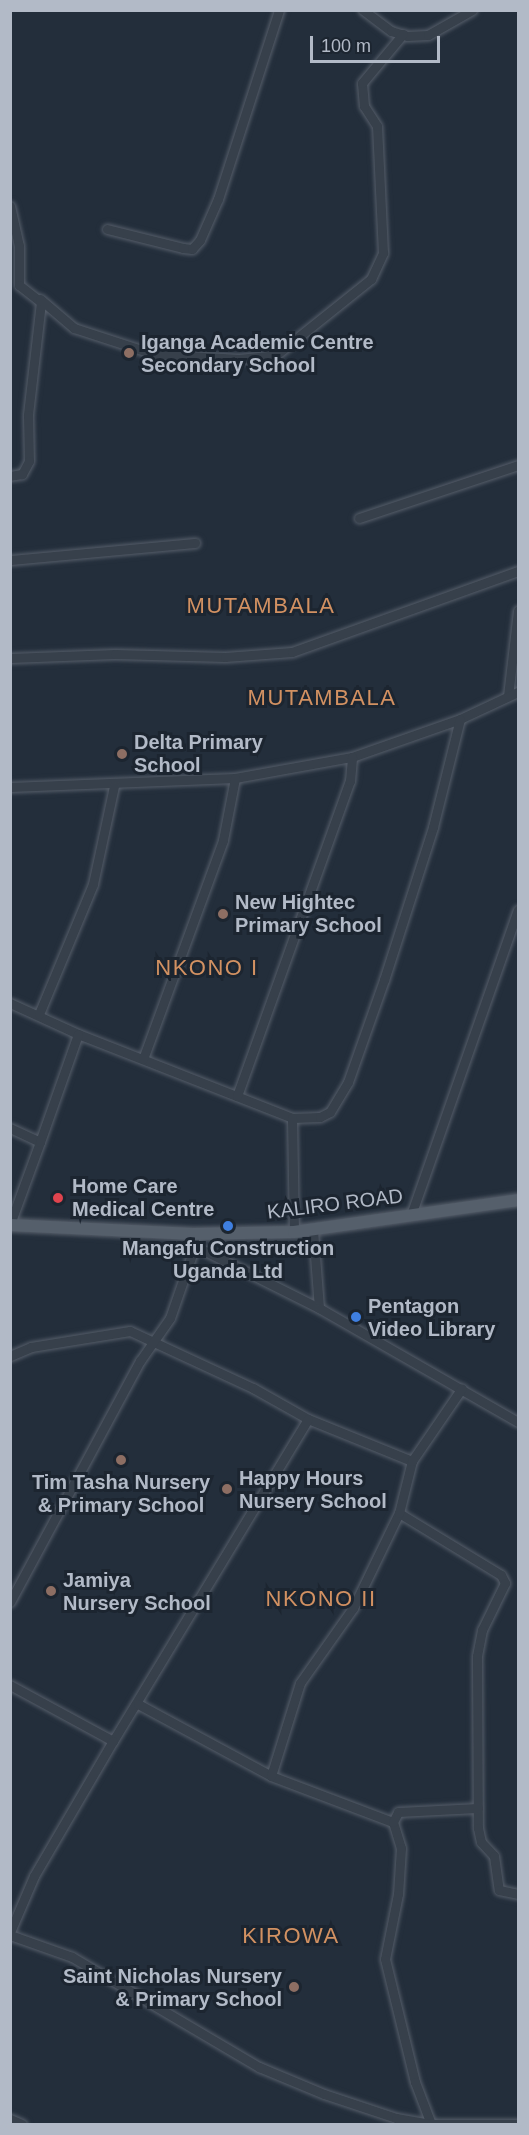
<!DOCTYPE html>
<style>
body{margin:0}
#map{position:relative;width:529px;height:2135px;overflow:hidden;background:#232e3b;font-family:Helvetica,sans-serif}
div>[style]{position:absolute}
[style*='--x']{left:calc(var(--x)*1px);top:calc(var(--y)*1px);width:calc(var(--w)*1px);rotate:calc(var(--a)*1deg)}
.roads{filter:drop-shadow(0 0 2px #555d69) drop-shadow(0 0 2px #555d69)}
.minor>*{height:9px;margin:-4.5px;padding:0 4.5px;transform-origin:4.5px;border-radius:4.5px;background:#37404b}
.major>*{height:12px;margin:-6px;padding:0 6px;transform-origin:6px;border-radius:6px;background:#555f6b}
.dots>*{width:16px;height:16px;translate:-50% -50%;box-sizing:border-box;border:3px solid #1c2530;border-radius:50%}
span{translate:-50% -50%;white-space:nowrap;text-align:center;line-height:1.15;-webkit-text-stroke:6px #1c2530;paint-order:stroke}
.poi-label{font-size:20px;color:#b2bac7;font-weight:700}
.left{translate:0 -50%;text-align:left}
.right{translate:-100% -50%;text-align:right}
.street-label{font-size:20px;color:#b2bac7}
.quarter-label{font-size:22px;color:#d29162;letter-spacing:1.5px}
.frame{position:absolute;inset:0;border:12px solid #b2bac7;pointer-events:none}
.scale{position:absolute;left:310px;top:36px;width:130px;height:27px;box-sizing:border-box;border:3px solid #b2bac7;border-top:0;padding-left:8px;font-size:18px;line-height:21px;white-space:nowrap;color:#b2bac7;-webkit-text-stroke:4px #1c2530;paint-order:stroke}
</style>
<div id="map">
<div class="roads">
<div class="minor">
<i style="--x:363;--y:10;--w:35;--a:37"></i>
<i style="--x:391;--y:31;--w:17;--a:17"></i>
<i style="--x:407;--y:36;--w:21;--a:-3"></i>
<i style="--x:428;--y:35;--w:51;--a:-29.6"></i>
<i style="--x:10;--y:206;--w:41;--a:77.3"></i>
<i style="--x:19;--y:246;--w:39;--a:90"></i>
<i style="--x:19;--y:285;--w:28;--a:38"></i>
<i style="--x:41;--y:302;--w:114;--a:96.6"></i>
<i style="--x:28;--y:415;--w:46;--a:88.8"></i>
<i style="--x:29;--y:461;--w:15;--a:118"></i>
<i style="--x:22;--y:474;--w:12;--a:171"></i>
<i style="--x:107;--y:229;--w:78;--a:14"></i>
<i style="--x:183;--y:248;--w:9;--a:6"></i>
<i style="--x:192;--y:249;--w:12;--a:-48"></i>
<i style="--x:200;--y:240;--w:45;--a:-66.3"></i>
<i style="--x:218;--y:199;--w:199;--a:-72.1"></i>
<i style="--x:40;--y:299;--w:45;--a:40.5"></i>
<i style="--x:74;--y:328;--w:84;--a:18"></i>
<i style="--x:154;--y:354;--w:85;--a:3.4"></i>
<i style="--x:239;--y:359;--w:37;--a:-6"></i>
<i style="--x:276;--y:355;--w:122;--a:-38.7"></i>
<i style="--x:371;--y:279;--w:29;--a:-65"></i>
<i style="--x:383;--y:253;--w:127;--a:-92.7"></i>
<i style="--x:377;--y:126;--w:24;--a:-123"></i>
<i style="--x:364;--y:106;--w:23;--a:-95"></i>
<i style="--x:362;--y:83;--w:64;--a:-50.1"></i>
<i style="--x:359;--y:518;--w:168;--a:-18.4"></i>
<i style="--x:10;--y:560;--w:186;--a:-5.3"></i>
<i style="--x:10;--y:658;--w:105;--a:-2.2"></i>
<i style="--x:115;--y:654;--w:110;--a:1.6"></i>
<i style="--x:225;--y:657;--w:67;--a:-4.3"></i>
<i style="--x:292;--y:652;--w:240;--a:-19.7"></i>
<i style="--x:508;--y:696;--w:86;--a:-83.3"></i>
<i style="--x:10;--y:787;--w:225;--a:-2.3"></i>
<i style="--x:235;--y:778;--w:119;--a:-10.2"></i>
<i style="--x:352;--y:757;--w:114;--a:-19.4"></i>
<i style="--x:460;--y:719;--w:64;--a:-25"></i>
<i style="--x:10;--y:1003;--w:75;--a:24.5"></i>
<i style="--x:78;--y:1034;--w:230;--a:21.4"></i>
<i style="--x:292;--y:1118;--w:28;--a:-2"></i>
<i style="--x:320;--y:1117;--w:11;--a:-27"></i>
<i style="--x:330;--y:1112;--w:35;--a:-59"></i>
<i style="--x:348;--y:1082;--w:108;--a:-70.6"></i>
<i style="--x:384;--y:980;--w:161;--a:-72.2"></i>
<i style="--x:433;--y:827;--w:111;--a:-76"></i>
<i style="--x:39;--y:1014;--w:141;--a:-67.4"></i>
<i style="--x:93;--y:884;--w:100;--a:-77.9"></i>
<i style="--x:143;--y:1059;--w:233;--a:-69.9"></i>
<i style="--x:223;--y:840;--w:63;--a:-79"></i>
<i style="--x:237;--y:1096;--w:335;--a:-70.3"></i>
<i style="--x:350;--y:781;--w:24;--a:-85"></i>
<i style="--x:292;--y:1118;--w:114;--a:89"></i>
<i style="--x:10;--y:1128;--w:33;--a:25"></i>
<i style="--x:40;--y:1142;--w:87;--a:110.1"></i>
<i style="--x:40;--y:1142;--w:114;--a:-70.6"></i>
<i style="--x:411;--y:1215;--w:323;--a:-70.7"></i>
<i style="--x:313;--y:1230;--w:78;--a:85.6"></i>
<i style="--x:195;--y:1246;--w:139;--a:26.6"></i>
<i style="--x:319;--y:1308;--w:229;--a:29.8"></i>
<i style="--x:10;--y:1356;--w:23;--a:-23"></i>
<i style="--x:31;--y:1347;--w:100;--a:-9.2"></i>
<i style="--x:130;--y:1331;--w:136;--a:24.9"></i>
<i style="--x:253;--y:1388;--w:63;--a:29.4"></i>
<i style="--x:308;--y:1419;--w:112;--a:22"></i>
<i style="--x:399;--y:1513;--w:119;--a:31.3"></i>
<i style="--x:501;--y:1575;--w:9;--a:63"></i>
<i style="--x:505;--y:1583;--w:52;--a:116.1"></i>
<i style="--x:482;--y:1630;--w:26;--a:101"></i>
<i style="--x:477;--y:1656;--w:172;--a:89.7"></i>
<i style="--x:478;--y:1828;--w:14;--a:78"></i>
<i style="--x:481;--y:1842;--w:19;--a:47"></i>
<i style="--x:494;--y:1856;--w:34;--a:82"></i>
<i style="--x:499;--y:1890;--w:19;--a:12"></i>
<i style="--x:10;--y:1602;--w:274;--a:-61.7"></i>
<i style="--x:140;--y:1361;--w:52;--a:-55.1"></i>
<i style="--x:170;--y:1318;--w:76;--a:-70.9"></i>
<i style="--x:195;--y:1246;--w:12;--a:-99"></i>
<i style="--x:10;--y:1685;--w:117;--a:28.5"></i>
<i style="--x:113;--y:1741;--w:376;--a:-58.8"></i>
<i style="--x:138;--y:1704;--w:151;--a:28.4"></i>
<i style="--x:271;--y:1776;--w:130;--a:20.7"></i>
<i style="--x:393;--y:1822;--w:27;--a:73"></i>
<i style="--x:401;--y:1848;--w:46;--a:93.7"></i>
<i style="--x:398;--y:1894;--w:66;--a:101.3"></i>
<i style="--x:385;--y:1959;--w:127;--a:76.3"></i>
<i style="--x:415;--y:2082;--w:45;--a:69.1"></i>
<i style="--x:271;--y:1776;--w:97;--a:-72.7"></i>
<i style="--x:300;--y:1683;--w:92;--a:-54.8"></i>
<i style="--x:353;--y:1608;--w:106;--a:-64.2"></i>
<i style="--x:399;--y:1513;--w:54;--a:-76"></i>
<i style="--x:412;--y:1461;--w:88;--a:-55.6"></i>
<i style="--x:393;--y:1822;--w:11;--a:-63"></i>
<i style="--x:398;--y:1812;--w:80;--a:-2.9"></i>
<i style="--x:10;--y:1932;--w:61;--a:-66.8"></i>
<i style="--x:34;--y:1876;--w:156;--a:-59.7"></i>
<i style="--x:10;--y:1935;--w:66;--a:19.5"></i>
<i style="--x:72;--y:1957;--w:217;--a:30.5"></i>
<i style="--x:259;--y:2067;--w:70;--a:22.6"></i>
<i style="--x:324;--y:2094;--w:76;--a:18.4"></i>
<i style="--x:396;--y:2118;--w:36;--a:10"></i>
<i style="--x:431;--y:2124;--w:87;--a:0"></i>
<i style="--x:10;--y:2119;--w:13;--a:23"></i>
</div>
<div class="major">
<i style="--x:10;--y:1225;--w:183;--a:2.8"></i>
<i style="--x:193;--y:1234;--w:101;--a:-1.1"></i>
<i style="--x:294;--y:1232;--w:226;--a:-8.1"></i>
</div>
</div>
<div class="dots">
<i style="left:129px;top:353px;background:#8d6e63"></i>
<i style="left:122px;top:754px;background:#8d6e63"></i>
<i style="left:223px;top:914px;background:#8d6e63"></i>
<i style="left:58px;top:1198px;background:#e0444e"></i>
<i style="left:228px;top:1226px;background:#3f7fe0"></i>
<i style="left:356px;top:1317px;background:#3f7fe0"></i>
<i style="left:121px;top:1460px;background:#8d6e63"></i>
<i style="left:227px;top:1489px;background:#8d6e63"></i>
<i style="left:51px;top:1591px;background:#8d6e63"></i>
<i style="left:294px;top:1987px;background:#8d6e63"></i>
</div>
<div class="poi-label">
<span class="left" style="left:141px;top:354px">Iganga Academic Centre<br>Secondary School</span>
<span class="left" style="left:134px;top:754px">Delta Primary<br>School</span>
<span class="left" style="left:235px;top:914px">New Hightec<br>Primary School</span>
<span class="left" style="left:72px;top:1198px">Home Care<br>Medical Centre</span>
<span style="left:228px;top:1260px">Mangafu Construction<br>Uganda Ltd</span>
<span class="left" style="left:368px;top:1318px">Pentagon<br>Video Library</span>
<span class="left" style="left:239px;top:1490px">Happy Hours<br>Nursery School</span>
<span style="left:121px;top:1494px">Tim Tasha Nursery<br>&amp; Primary School</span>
<span class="left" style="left:63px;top:1592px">Jamiya<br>Nursery School</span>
<span class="right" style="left:282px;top:1988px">Saint Nicholas Nursery<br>&amp; Primary School</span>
</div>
<div class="street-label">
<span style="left:335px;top:1204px;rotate:-7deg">KALIRO ROAD</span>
</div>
<div class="quarter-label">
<span style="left:261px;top:606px">MUTAMBALA</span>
<span style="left:322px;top:698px">MUTAMBALA</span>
<span style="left:207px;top:968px">NKONO I</span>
<span style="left:321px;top:1599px">NKONO II</span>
<span style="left:291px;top:1936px">KIROWA</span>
</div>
<div class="frame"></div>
<div class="scale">100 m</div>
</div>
